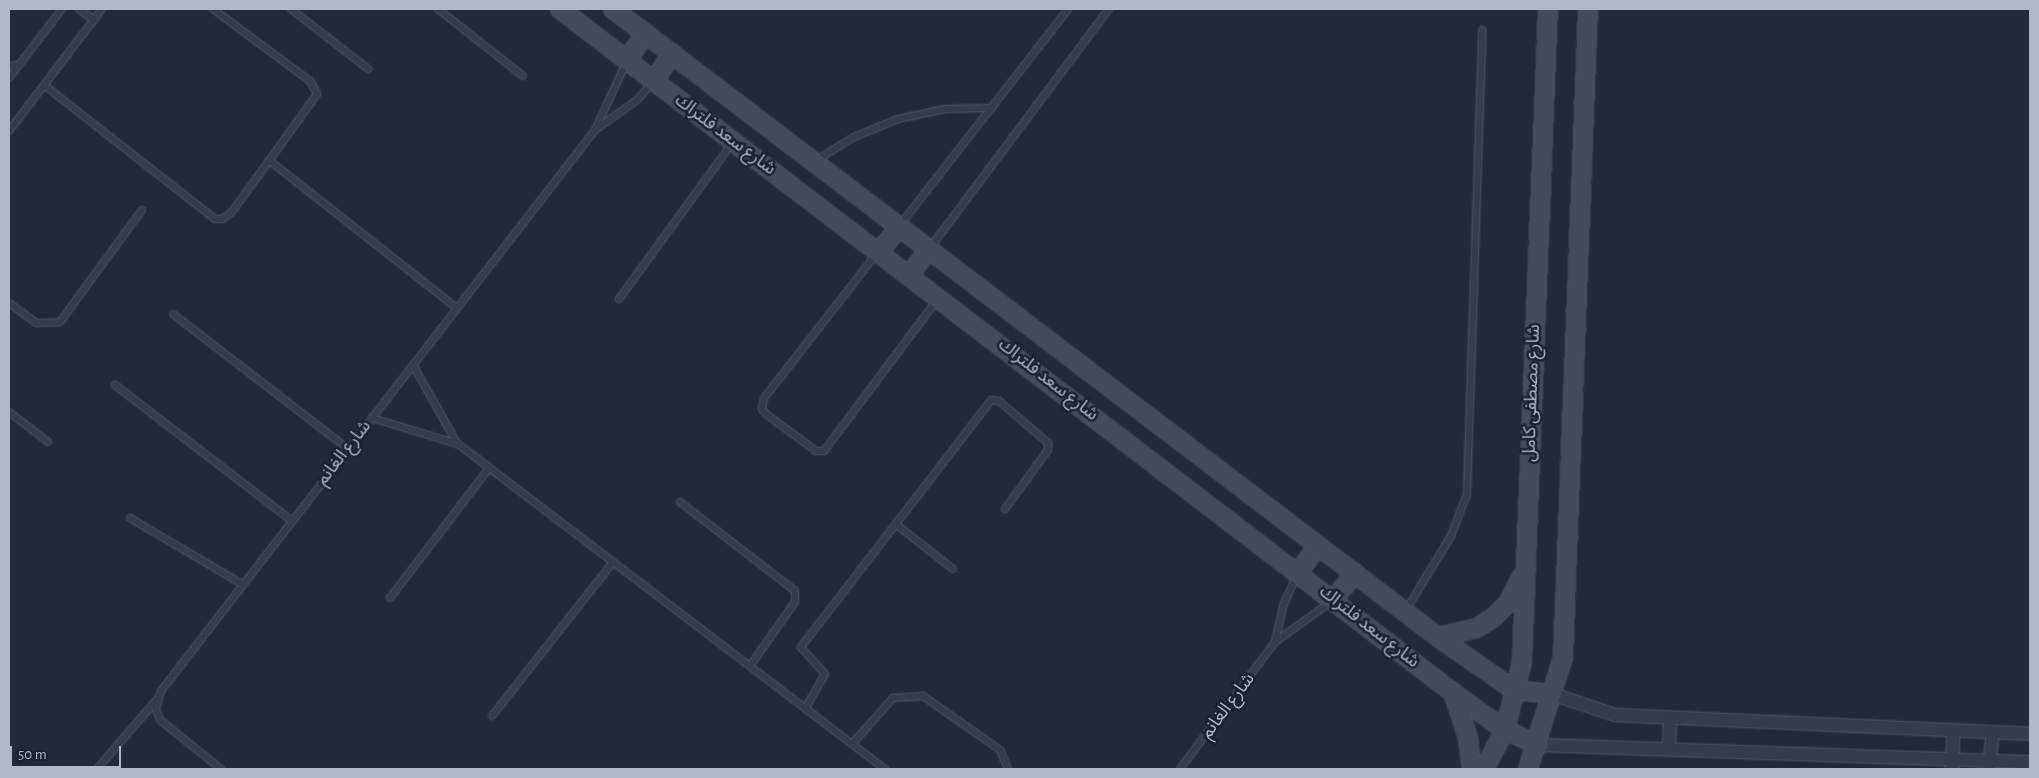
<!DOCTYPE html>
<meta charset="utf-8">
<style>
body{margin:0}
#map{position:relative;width:2039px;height:778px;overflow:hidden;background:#222a38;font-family:"Alegreya Sans","Noto Sans Arabic",sans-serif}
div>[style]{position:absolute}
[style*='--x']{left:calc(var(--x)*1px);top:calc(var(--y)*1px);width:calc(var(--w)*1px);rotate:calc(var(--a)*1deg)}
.roads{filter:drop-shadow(0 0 1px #535a66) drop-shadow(0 0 1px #535a66)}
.lane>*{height:6px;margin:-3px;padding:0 3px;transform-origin:3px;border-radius:3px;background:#363c49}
.street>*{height:12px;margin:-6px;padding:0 6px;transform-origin:6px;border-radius:6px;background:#363c49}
.secondary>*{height:18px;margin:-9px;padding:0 9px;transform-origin:9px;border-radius:9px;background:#444b5b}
span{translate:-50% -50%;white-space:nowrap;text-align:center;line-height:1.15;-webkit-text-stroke:5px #1b212d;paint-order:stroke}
.street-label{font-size:18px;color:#b0b7c5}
.frame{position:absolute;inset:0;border:10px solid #b0b7c5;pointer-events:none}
.scale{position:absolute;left:10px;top:746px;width:111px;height:22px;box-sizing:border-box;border:2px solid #b0b7c5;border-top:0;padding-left:6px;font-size:15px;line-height:18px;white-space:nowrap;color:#b0b7c5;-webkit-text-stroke:4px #1b212d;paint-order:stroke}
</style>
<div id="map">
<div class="roads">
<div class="lane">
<i style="--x:79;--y:9;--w:19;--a:36"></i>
<i style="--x:291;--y:9;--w:98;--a:37.9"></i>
<i style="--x:438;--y:9;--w:108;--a:38.2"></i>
<i style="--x:9;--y:67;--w:11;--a:-15"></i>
<i style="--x:9;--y:78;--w:87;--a:-52.5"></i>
<i style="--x:44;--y:85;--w:217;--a:38.1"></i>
<i style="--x:215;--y:219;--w:7;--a:0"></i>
<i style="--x:222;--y:219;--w:12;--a:-35"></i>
<i style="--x:232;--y:212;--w:145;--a:-54.2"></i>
<i style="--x:317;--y:94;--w:15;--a:-118"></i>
<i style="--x:310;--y:81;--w:121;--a:-143.4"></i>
<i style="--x:595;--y:130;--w:52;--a:-35.5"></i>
<i style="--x:637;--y:100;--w:24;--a:-48"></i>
<i style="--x:9;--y:131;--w:153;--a:-52.7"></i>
<i style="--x:270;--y:161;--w:238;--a:38.2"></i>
<i style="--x:815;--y:161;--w:46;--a:-31.6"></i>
<i style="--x:854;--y:137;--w:48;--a:-22.2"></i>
<i style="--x:898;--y:119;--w:48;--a:-12"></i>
<i style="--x:945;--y:109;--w:47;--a:-1.2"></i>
<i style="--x:900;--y:225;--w:274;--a:-52.1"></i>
<i style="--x:930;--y:248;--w:299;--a:-53.2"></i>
<i style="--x:877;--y:253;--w:184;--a:127.9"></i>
<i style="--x:764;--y:398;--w:11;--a:100"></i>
<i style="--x:762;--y:409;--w:6;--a:51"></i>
<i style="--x:766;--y:414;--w:62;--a:36.5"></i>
<i style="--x:816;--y:451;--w:8;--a:0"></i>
<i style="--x:824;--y:451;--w:189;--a:-53.2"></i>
<i style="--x:619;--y:299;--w:194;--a:-54"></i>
<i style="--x:9;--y:303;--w:34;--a:36"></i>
<i style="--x:37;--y:323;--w:23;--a:-2"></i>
<i style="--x:60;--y:322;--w:139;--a:-53.8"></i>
<i style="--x:173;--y:314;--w:221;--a:37.6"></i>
<i style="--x:413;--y:365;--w:90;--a:60.6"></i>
<i style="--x:115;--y:385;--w:223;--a:37.5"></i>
<i style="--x:9;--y:412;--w:49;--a:37.6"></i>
<i style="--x:372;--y:418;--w:90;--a:16.8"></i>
<i style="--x:458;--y:444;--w:537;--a:37.28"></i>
<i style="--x:680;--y:502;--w:145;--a:37.7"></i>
<i style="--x:795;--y:591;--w:11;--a:90"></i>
<i style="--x:795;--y:602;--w:78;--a:125.1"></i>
<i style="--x:130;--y:518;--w:130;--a:30.5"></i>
<i style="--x:897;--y:525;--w:71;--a:38.2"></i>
<i style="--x:390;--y:598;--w:163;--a:-52.7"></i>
<i style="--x:1406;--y:610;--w:87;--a:-58.7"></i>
<i style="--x:1451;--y:536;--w:45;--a:-69.1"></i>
<i style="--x:1467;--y:494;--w:464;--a:-88.1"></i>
<i style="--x:1275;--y:642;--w:37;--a:-77"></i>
<i style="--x:1283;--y:606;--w:34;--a:-66"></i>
<i style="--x:805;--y:709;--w:40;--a:-60.3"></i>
<i style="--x:825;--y:674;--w:36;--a:-132"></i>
<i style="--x:801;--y:647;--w:312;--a:-52.4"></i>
<i style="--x:991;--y:400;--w:8;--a:7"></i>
<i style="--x:999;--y:401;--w:65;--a:40.6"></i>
<i style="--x:1048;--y:443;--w:7;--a:90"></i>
<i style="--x:1048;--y:450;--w:73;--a:126.1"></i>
<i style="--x:492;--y:716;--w:196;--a:-51.8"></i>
<i style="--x:852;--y:744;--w:62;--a:-48.3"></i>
<i style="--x:893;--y:698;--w:30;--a:-4"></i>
<i style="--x:923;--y:696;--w:94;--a:35"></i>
<i style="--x:1000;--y:750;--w:21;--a:67"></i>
<i style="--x:97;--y:769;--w:94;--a:-49.3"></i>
<i style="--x:221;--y:769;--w:78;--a:-141.2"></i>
<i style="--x:160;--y:720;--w:12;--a:-110"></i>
<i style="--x:156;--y:709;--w:19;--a:-74"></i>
<i style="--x:161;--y:691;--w:709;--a:-52.27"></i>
<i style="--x:595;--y:130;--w:76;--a:-65.1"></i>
<i style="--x:1180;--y:769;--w:159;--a:-53.2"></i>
<i style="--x:1275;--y:642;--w:70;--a:-35.7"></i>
</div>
<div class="street">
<i style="--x:1552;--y:694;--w:66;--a:18.4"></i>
<i style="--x:1615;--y:715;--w:415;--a:2.6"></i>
<i style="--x:1539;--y:745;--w:491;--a:2"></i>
<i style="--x:1669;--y:747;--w:28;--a:-88"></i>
<i style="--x:1952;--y:769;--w:38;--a:-88"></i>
<i style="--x:1989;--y:769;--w:36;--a:-84"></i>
</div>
<div class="secondary">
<i style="--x:560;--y:9;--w:1123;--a:37.44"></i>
<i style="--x:1452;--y:692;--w:65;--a:35.6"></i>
<i style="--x:1505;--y:730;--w:37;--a:24"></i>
<i style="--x:613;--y:9;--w:1037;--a:37.28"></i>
<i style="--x:1438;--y:637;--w:93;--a:34.9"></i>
<i style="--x:1514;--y:690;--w:38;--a:6"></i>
<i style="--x:627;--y:60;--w:32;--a:-55"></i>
<i style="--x:654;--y:81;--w:33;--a:-57"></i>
<i style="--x:879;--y:252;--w:32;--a:-51"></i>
<i style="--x:910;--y:274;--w:31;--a:-53"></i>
<i style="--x:1298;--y:573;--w:34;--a:-54"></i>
<i style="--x:1333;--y:600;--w:35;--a:-51"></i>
<i style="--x:1438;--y:637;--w:40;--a:-13"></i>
<i style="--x:1477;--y:628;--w:20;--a:-33"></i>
<i style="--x:1494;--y:617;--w:20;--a:-45"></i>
<i style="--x:1508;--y:603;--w:30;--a:-63"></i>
<i style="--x:1453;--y:692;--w:48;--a:71.9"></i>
<i style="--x:1468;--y:738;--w:31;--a:83"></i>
<i style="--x:1484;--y:769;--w:44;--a:-61.7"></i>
<i style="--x:1505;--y:730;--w:70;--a:-76"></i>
<i style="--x:1522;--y:662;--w:654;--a:-87.72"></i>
<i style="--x:1528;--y:769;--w:117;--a:-72.6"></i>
<i style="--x:1563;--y:657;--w:648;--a:-87.79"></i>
</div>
</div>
<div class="street-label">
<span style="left:725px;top:135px;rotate:37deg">شارع سعد فلتراك</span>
<span style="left:1048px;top:380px;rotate:38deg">شارع سعد فلتراك</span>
<span style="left:1532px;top:393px;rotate:-88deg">شارع مصطفى كامل</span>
<span style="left:344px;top:453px;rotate:-52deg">شارع الغانم</span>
<span style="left:1369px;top:627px;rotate:38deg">شارع سعد فلتراك</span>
<span style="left:1228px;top:706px;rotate:-53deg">شارع الغانم</span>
</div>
<div class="frame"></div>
<div class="scale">50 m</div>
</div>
